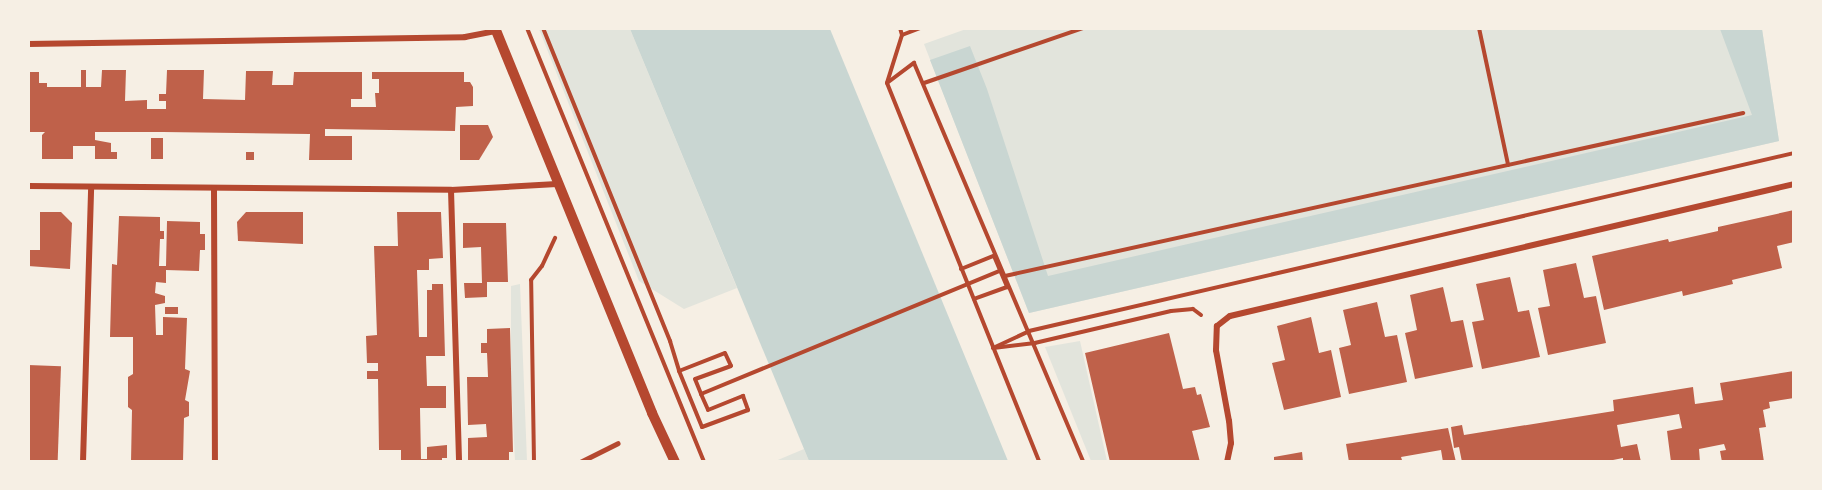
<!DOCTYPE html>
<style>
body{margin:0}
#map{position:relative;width:1822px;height:490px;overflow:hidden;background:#f6efe4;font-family:Figtree,sans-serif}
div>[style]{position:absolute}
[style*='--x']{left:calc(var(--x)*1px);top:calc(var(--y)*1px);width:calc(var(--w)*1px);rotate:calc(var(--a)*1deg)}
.green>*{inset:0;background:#e2e4dc}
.water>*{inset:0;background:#c9d6d2}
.building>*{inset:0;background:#bf614a;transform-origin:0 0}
.path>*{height:4px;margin:-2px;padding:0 2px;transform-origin:2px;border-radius:2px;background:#b5482f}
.pedestrian>*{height:5px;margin:-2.5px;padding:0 2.5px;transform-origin:2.5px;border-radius:2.5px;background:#b5482f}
.minor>*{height:6px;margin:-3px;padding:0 3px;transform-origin:3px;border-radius:3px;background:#b5482f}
.tertiary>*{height:10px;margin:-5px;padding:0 5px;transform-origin:5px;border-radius:5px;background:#b5482f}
span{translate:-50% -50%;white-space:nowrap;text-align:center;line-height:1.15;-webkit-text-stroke:4.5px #f6efe4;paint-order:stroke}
.frame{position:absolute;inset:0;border:30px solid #f6efe4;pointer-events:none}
</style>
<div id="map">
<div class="green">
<i style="clip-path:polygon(969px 28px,1762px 29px,1779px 141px,1029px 313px,924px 44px)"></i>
<i style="clip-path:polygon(539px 29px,630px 29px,737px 288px,684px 309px,639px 281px)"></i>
<i style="clip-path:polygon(520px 284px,527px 461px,515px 461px,511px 376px,511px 286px)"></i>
<i style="clip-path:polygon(1080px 341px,1107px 461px,1091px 461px,1045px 347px)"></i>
<i style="clip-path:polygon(804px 449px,809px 461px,773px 462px)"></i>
</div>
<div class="water">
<i style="clip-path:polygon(630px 29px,830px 29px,1008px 461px,809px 461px)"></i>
<i style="clip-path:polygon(1720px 29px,1762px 29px,1779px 141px,1029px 313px,930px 60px,970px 46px,987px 89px,1048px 276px,1752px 115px)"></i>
</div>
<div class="building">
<i style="clip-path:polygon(81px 70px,86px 70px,86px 87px,101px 87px,102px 70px,126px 70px,125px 101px,147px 100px,147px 109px,166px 109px,166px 101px,159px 101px,159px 94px,166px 94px,167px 70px,204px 70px,203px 99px,245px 100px,246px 71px,273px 71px,272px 85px,293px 85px,294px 72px,362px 72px,362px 99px,351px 99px,351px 107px,376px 107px,375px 93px,379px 93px,379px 79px,372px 79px,372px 72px,464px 72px,464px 82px,470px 82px,473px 87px,473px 106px,456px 107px,455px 131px,325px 129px,325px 136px,352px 136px,352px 160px,309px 160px,310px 134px,163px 132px,95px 132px,95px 140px,111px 143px,111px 152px,117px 152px,117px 159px,95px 159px,95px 146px,73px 146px,73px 159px,42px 159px,42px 135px,45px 132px,28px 132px,28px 72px,39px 72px,39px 83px,47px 83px,47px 87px,81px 87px)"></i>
<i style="clip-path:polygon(460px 125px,488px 125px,493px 137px,479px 160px,460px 160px)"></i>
<i style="left:151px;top:138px;width:12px;height:21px"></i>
<i style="left:246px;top:152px;width:8px;height:8px"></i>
<i style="clip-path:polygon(1794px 210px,1794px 242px,1777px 246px,1782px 268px,1732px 280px,1733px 284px,1683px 296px,1682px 291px,1604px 310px,1592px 256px,1668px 239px,1669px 242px,1718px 231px,1718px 227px)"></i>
<i style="clip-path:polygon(40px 212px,61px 212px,72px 223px,70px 269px,28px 266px,28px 250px,40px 250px)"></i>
<i style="clip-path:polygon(246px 212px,303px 212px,303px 244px,238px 241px,237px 222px)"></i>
<i style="clip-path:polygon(397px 212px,441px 212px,443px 258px,429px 259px,429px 270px,417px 270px,419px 337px,427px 337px,427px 290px,432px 290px,432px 284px,443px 284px,445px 356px,426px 356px,427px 386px,446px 386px,446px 408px,420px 408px,421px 459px,427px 459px,427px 447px,447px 445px,447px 458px,442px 458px,442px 462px,401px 462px,401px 450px,379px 450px,378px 379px,367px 379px,367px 371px,378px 371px,378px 363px,367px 363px,366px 336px,377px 335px,374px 246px,398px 246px)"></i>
<i style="clip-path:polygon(119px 216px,160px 217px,160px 231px,164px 231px,164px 239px,160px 239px,159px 266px,166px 266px,167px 221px,200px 222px,200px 234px,205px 234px,205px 250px,200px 250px,199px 271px,166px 270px,166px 283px,156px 282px,155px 293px,165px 296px,165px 303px,155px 305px,156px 335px,163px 335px,163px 317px,187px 318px,185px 369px,190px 371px,185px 400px,189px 402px,189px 416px,184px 418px,183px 462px,131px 462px,132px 410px,128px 407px,128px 377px,133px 374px,133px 337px,110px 337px,112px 264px,117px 265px)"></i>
<i style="clip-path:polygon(463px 223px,506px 223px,508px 282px,487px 282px,487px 297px,465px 298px,464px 283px,482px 283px,481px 247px,463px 248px)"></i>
<i style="clip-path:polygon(1576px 263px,1584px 298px,1596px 296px,1606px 343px,1548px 355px,1538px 308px,1550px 306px,1543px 270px)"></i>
<i style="clip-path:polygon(1510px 277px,1518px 312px,1529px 310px,1540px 357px,1482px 369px,1472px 322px,1484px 320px,1476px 284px)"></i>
<i style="clip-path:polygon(1443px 287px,1451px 322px,1463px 320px,1473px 367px,1415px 379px,1405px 333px,1417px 330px,1410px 295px)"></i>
<i style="clip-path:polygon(1377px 302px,1385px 337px,1397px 335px,1407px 382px,1349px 394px,1339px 348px,1351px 345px,1343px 310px)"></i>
<i style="left:165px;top:307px;width:13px;height:7px"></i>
<i style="clip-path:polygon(1311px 317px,1319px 353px,1331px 350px,1341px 397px,1284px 410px,1272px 363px,1285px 360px,1277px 326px)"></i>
<i style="clip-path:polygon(510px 328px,513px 452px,509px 452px,509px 462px,468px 462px,468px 438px,487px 437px,486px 424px,468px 425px,467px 377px,488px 377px,487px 353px,481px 353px,481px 343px,487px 343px,487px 329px)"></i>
<i style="clip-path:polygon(1169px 333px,1183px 389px,1195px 387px,1197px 395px,1201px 394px,1210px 427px,1192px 431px,1200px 462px,1110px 462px,1085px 353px)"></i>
<i style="left:28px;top:365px;width:33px;height:97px;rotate:2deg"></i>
<i style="clip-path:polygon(1794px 371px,1794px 398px,1769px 402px,1770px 408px,1763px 410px,1766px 427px,1759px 428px,1764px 462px,1722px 462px,1720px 451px,1726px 450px,1724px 444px,1699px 449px,1700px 462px,1671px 462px,1667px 431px,1682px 428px,1679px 414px,1617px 425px,1621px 447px,1637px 444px,1641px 462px,1623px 462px,1623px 458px,1603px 462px,1462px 462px,1459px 447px,1454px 448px,1451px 427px,1462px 425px,1464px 435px,1614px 411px,1613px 400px,1693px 387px,1695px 404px,1723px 400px,1720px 383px)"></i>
<i style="clip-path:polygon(1448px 428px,1456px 462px,1443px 462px,1441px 450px,1401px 457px,1402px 460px,1389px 462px,1349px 462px,1346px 444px)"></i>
<i style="clip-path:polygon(1302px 452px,1303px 462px,1274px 462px,1274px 457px)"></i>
</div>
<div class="path">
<i style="--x:527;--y:28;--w:469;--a:67.8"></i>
<i style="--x:543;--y:28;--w:338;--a:67.9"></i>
<i style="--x:670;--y:341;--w:31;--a:73"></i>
<i style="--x:900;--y:28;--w:7;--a:74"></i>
<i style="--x:902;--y:35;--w:50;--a:107.4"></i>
<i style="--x:887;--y:83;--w:408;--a:68.1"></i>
<i style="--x:1479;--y:28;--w:140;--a:78"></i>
<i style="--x:902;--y:35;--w:19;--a:-21"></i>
<i style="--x:887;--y:83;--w:34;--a:-37"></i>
<i style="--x:914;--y:63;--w:433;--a:67"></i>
<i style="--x:924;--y:83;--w:168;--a:-19.1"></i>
<i style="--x:961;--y:269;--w:35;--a:-22"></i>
<i style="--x:994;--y:256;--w:34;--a:67"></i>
<i style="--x:1007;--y:287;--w:35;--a:160"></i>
<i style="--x:1005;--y:276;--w:756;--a:-12.45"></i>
<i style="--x:1201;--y:315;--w:10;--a:-143"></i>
<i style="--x:1193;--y:309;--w:22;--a:175"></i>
<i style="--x:1171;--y:311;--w:140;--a:166.8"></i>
<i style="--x:1035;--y:343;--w:42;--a:173.2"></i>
<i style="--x:993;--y:348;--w:40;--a:-25"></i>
<i style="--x:1029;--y:331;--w:785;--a:-13.1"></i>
<i style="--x:725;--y:353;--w:14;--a:65"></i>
<i style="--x:731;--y:366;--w:38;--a:160"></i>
<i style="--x:695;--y:379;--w:16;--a:68"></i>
<i style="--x:701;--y:394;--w:17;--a:66"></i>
<i style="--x:708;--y:410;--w:38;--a:-22"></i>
<i style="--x:743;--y:396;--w:15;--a:70"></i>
<i style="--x:748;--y:410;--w:49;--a:159.7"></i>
<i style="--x:702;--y:427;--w:61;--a:-112.3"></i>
<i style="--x:679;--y:371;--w:49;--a:-21.4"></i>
<i style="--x:701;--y:394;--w:323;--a:-22.4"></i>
<i style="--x:534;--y:462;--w:182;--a:-90.9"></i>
<i style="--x:531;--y:280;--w:18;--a:-52"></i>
<i style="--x:542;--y:266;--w:31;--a:-65"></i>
</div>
<div class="pedestrian">
<i style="--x:580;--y:462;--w:42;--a:-26.6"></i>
</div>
<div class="minor">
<i style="--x:28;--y:44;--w:437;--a:-0.9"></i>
<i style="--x:465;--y:37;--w:32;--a:-11"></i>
<i style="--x:28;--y:186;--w:423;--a:0.5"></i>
<i style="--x:451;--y:190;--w:106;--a:-3.2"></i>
<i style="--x:214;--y:189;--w:273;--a:89.8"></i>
<i style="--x:451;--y:190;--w:272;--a:88.3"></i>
<i style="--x:83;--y:462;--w:275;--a:-88.3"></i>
<i style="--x:1227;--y:462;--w:19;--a:-78"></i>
<i style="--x:1231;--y:443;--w:22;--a:-95"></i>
<i style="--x:1229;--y:421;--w:72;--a:-100.4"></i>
<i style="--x:1216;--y:350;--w:24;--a:-88"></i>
<i style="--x:1217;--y:326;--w:16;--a:-38"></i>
<i style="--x:1230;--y:316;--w:579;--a:-13.17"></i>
</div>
<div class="tertiary">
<i style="--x:495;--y:28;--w:416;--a:67.8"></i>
<i style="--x:652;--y:413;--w:54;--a:64.9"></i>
</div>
<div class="frame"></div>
</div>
